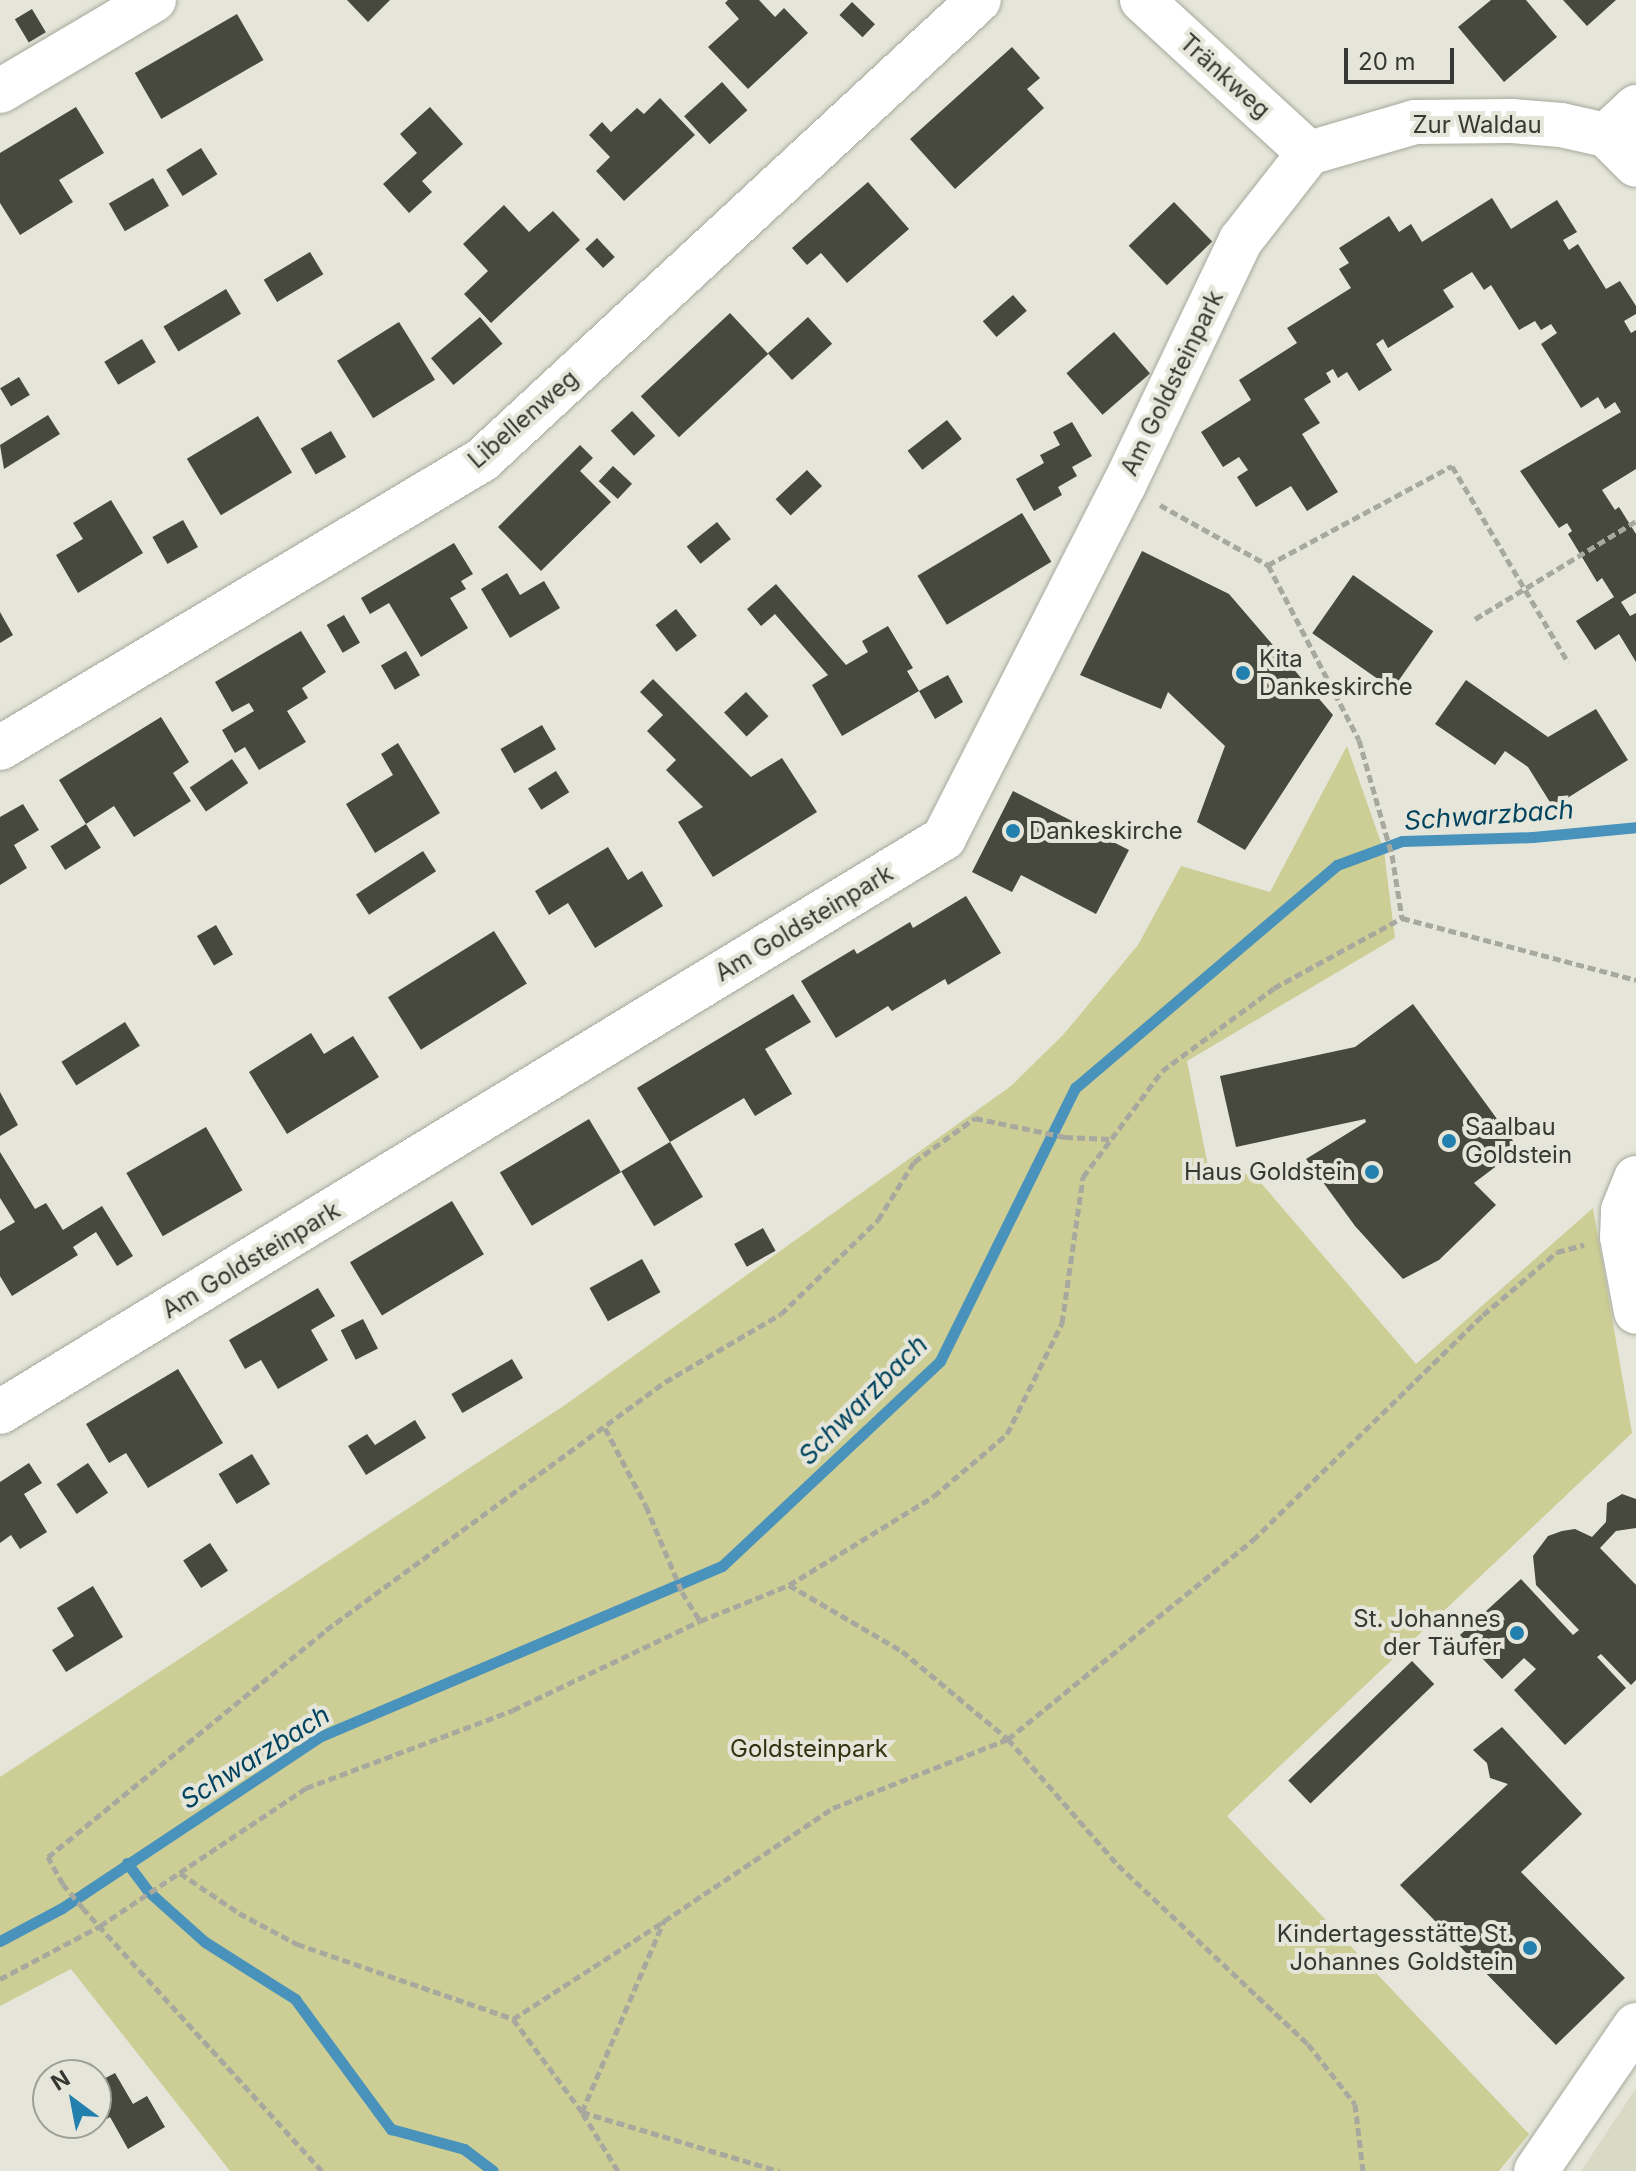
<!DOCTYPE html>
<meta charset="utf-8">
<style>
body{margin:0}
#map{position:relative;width:1636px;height:2171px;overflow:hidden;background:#e5e6d9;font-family:Inter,sans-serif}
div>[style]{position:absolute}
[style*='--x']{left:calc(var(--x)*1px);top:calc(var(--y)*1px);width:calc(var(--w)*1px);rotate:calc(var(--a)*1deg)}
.built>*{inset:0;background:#d9dac6}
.green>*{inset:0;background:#ccce95}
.stream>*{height:11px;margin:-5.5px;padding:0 5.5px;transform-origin:5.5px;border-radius:5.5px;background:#4892bb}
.building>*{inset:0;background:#48493e;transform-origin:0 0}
.path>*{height:5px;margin-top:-2.5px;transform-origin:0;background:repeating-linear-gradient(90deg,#a7a89e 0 8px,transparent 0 12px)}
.roads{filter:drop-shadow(0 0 2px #a7a89c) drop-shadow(0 0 2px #a7a89c)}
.minor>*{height:44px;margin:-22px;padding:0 22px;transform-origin:22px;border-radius:22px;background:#fff}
.dots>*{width:22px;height:22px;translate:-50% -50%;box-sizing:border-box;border:4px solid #e5e6d9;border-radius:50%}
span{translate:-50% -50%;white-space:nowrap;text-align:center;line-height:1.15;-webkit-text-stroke:8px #e5e6d9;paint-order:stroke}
.street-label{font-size:24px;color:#373833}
.poi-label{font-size:24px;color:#373833}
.left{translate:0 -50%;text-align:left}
.right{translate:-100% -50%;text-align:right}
.park-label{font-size:24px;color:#333312}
.water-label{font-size:26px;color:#01435f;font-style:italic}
.north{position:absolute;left:32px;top:2059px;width:80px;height:80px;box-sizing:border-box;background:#e5e6d9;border:2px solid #9fa097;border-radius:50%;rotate:328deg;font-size:22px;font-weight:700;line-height:32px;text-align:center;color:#373833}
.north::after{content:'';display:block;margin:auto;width:28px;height:36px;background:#237fad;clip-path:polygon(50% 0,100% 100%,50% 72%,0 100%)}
.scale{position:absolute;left:1344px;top:48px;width:110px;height:36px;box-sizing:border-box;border:4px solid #373833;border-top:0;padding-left:10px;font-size:24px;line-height:28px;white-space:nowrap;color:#373833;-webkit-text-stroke:6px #e5e6d9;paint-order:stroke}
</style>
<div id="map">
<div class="built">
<i style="clip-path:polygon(1636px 2088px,1636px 2171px,1581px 2171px)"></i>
</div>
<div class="green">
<i style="clip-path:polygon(1347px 746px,1384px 851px,1395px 938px,1187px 1061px,1208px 1166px,1255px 1176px,1416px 1364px,1593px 1208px,1632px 1433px,1227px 1816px,1529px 2134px,1499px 2171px,230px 2171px,71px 1969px,0 2006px,0 1777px,565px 1405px,1011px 1086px,1063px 1035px,1138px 945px,1181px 866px,1270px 892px)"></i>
</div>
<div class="stream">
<i style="--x:127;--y:1863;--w:36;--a:53"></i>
<i style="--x:149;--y:1892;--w:75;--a:41.8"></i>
<i style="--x:205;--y:1942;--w:107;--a:32.3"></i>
<i style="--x:295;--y:1999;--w:162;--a:53.6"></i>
<i style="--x:391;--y:2129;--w:76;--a:15.3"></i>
<i style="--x:464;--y:2149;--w:36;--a:37"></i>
<i style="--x:0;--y:1941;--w:70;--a:-28"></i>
<i style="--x:62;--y:1908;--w:309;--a:-33.6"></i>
<i style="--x:319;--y:1737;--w:438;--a:-23"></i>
<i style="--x:722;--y:1566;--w:299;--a:-43.2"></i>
<i style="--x:940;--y:1361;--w:305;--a:-63.7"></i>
<i style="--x:1075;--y:1088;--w:344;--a:-40.4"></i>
<i style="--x:1337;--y:865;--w:69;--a:-20.3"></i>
<i style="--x:1402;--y:841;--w:131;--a:-1.7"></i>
<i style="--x:1533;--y:837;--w:103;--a:-5.5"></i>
</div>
<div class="building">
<i style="clip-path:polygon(347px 0,390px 0,368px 22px)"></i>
<i style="clip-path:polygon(728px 0,759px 0,775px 17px,784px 8px,808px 33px,748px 89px,708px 47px,739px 19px,725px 3px)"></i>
<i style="clip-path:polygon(1491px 0,1526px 0,1557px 37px,1504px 82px,1458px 27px)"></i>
<i style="clip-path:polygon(1563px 0,1616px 0,1587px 26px)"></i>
<i style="left:852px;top:2px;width:32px;height:18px;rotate:44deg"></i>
<i style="left:32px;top:9px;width:27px;height:20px;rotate:59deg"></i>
<i style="left:237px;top:14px;width:53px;height:118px;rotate:60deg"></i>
<i style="clip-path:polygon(1012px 47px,1040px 78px,1027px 89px,1044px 108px,955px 189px,910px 139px)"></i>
<i style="left:722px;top:82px;width:38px;height:51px;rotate:48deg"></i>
<i style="clip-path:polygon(660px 98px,695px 135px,624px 201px,596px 171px,610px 157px,589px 135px,602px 122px,611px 132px,637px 108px,644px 114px)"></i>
<i style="clip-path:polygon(76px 107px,104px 153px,59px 180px,73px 202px,20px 235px,0 203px,0 153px)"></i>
<i style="clip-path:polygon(430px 107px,463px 144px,422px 181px,432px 192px,409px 213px,383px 184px,417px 153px,400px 134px)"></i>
<i style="left:201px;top:148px;width:31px;height:41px;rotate:58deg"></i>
<i style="left:153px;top:178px;width:32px;height:51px;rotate:60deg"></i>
<i style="clip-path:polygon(868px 182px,909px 229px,847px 283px,821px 253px,807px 265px,792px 248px)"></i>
<i style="clip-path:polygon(1492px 198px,1511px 229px,1557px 200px,1577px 232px,1563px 240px,1569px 250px,1578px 244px,1606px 289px,1620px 281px,1636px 306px,1636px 314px,1624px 321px,1631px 333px,1636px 330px,1636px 469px,1602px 490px,1615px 510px,1619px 507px,1636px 534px,1636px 593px,1621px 602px,1630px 616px,1636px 613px,1636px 662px,1619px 634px,1595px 650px,1576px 621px,1614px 597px,1602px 578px,1597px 582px,1568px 534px,1572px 531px,1567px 523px,1559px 528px,1520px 471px,1621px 412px,1615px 402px,1605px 409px,1598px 397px,1581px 408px,1541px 344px,1557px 333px,1551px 324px,1541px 330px,1535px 321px,1519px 330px,1491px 285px,1484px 290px,1472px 272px,1443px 290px,1454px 307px,1388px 348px,1383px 339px,1376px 344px,1392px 370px,1359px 391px,1347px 372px,1338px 378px,1333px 369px,1326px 373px,1331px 382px,1304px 399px,1320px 423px,1302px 434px,1338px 492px,1307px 511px,1291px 486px,1256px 507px,1237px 477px,1248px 470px,1239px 457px,1223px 467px,1201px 432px,1251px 400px,1239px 380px,1297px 343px,1287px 328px,1351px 288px,1339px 269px,1349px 263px,1339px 248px,1389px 216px,1399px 232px,1411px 224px,1422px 242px)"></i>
<i style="left:1174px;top:202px;width:55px;height:63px;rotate:46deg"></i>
<i style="clip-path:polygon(504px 205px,529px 232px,553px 211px,580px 240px,491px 323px,464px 294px,488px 271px,463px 244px)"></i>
<i style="left:597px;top:238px;width:26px;height:16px;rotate:47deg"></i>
<i style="left:310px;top:252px;width:26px;height:54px;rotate:59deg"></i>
<i style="left:226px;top:289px;width:29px;height:73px;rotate:59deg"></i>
<i style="left:1013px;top:295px;width:21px;height:40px;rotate:49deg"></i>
<i style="left:730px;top:313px;width:56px;height:122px;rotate:47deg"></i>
<i style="left:480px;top:317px;width:35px;height:64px;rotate:50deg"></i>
<i style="left:808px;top:317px;width:36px;height:54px;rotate:48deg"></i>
<i style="left:399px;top:322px;width:68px;height:73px;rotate:58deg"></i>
<i style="left:1114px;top:332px;width:55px;height:63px;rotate:49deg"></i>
<i style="left:142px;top:339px;width:27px;height:44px;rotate:59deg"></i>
<i style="left:19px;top:377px;width:21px;height:22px;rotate:59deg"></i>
<i style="left:632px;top:411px;width:34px;height:29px;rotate:47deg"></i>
<i style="clip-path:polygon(48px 415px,60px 434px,4px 469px,0 445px)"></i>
<i style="left:258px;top:416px;width:66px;height:83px;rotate:59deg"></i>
<i style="left:947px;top:420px;width:24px;height:50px;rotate:52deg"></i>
<i style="clip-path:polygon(1072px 422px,1092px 456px,1072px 467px,1077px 476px,1058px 487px,1062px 495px,1034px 511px,1016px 479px,1044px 463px,1040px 455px,1060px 445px,1053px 432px)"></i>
<i style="left:331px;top:431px;width:30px;height:35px;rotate:60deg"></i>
<i style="clip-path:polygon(580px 445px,593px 458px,580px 471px,611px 502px,541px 571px,498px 527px)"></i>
<i style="left:613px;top:466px;width:26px;height:21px;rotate:43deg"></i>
<i style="left:807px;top:470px;width:22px;height:43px;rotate:47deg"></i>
<i style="clip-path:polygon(111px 500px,143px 553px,78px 593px,56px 555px,83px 539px,73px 523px)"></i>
<i style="left:1022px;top:513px;width:57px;height:122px;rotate:59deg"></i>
<i style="left:183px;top:520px;width:31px;height:35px;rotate:61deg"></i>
<i style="left:717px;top:522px;width:22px;height:39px;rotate:51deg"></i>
<i style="clip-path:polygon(454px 543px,473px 574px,461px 581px,466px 589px,450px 598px,468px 628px,421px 657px,389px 603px,370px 614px,361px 598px)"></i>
<i style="clip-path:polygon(1142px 551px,1229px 594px,1333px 715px,1245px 850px,1197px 822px,1225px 746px,1168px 692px,1161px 709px,1080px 675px)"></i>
<i style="clip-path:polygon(507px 573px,520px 595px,544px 581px,560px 608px,510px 638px,481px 589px)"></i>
<i style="left:1353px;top:575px;width:98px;height:71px;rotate:35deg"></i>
<i style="clip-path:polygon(776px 584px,846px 665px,868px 652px,862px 641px,888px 626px,913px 668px,907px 671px,919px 691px,948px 675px,963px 702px,935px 719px,919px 691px,842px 736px,812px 685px,828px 675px,775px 614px,761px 626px,747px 609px)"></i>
<i style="left:676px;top:609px;width:34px;height:26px;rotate:52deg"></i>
<i style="clip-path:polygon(0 612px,13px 635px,0 643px)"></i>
<i style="left:344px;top:615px;width:32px;height:20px;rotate:60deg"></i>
<i style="clip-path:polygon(301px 631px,326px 672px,302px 688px,308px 698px,287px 711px,306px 742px,259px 770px,245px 747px,235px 753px,222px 730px,254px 711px,249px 703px,232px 712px,215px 682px)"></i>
<i style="left:406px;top:651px;width:28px;height:29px;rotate:60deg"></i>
<i style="clip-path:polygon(653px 679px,751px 777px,782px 758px,817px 812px,713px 877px,678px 822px,703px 807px,666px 770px,676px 760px,647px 731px,663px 715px,640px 692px)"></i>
<i style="clip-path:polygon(1466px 680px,1548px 737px,1596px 709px,1628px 760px,1553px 807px,1528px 767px,1505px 751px,1495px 765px,1435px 724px)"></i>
<i style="left:746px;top:692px;width:33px;height:30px;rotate:47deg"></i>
<i style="clip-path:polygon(161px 717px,189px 762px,173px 773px,191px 801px,134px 837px,114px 806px,86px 824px,59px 780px)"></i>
<i style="left:542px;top:725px;width:28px;height:48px;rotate:60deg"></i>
<i style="clip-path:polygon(398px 743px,440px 813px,375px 853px,346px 804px,393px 775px,381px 754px)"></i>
<i style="left:232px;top:759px;width:29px;height:51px;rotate:56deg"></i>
<i style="left:556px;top:771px;width:25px;height:33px;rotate:58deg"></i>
<i style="clip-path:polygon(1013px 791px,1129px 850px,1096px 914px,1021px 875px,1012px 892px,972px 872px)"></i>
<i style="clip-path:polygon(23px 804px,39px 830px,14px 845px,27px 868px,0 885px,0 817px)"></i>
<i style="left:86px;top:824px;width:28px;height:42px;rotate:58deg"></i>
<i style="clip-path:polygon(608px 847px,628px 880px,642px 871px,663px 906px,595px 948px,568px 903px,549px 915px,535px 891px)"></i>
<i style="left:423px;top:851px;width:24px;height:80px;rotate:57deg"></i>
<i style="clip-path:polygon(966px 896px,1001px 953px,948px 985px,945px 979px,892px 1011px,888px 1006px,836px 1038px,801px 981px,854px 949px,857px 954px,910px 922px,913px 928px)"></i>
<i style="left:216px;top:925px;width:34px;height:22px;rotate:60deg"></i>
<i style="left:494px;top:931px;width:62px;height:125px;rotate:58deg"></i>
<i style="clip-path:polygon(793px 994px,811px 1022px,765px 1049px,792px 1094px,755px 1116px,744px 1098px,670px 1142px,637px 1088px)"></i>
<i style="clip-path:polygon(1413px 1004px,1519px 1149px,1474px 1183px,1496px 1205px,1439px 1260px,1403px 1279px,1355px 1226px,1306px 1159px,1366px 1122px,1365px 1119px,1236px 1147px,1220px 1076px,1355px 1047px)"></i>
<i style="left:125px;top:1022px;width:28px;height:75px;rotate:58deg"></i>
<i style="clip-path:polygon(311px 1033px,324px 1054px,353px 1036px,379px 1077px,287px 1134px,249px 1072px)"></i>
<i style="clip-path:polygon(0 1092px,18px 1125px,0 1136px)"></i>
<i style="left:589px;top:1119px;width:62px;height:104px;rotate:59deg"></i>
<i style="left:206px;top:1127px;width:73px;height:92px;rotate:60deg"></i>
<i style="left:670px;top:1142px;width:64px;height:57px;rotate:59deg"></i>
<i style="clip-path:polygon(0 1152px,35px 1209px,46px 1203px,63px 1230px,102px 1206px,133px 1256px,117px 1266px,96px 1232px,73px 1247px,78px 1255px,12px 1296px,0 1276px,0 1231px,15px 1222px,0 1198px)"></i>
<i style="left:452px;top:1201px;width:62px;height:119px;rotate:59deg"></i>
<i style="left:763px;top:1228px;width:26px;height:33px;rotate:61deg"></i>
<i style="left:642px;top:1259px;width:38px;height:60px;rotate:61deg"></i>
<i style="clip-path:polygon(318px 1288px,335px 1316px,311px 1330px,328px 1360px,278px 1389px,261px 1360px,245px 1369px,229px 1340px)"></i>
<i style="left:363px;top:1319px;width:33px;height:25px;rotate:63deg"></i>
<i style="left:512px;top:1359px;width:22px;height:70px;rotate:60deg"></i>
<i style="clip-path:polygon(178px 1369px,223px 1443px,148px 1488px,126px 1453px,109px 1463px,86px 1424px)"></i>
<i style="clip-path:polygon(415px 1420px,426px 1438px,366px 1475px,348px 1446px,367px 1434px,375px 1445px)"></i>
<i style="left:252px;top:1454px;width:35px;height:39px;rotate:59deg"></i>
<i style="clip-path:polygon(29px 1463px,42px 1483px,24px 1494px,47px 1532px,20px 1549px,11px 1535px,0 1543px,0 1482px)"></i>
<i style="left:88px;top:1463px;width:36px;height:38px;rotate:56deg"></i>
<i style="clip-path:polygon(1622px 1494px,1636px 1499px,1636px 1528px,1616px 1531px,1600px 1548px,1636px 1585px,1636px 1680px,1631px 1685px,1601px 1654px,1597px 1657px,1626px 1688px,1565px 1745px,1514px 1690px,1536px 1669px,1524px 1658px,1502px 1679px,1460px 1635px,1521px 1579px,1573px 1635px,1579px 1630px,1536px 1585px,1533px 1556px,1548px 1536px,1562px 1531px,1575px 1529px,1592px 1537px,1606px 1522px,1607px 1503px)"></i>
<i style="left:210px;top:1543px;width:33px;height:32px;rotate:57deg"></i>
<i style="clip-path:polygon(93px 1586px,123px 1637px,66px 1672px,52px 1650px,74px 1636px,57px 1608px)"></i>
<i style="left:1412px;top:1661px;width:32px;height:172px;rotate:46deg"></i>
<i style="clip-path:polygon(1502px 1727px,1582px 1814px,1521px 1872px,1625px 1978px,1556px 2045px,1400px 1885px,1508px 1784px,1490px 1778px,1487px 1763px,1473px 1750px)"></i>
<i style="clip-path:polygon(115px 2073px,133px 2104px,147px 2096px,165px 2127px,128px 2149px,110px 2117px,96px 2125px,96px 2083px)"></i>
</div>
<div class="path">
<i style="--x:1160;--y:505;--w:124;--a:29.1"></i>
<i style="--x:1268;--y:565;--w:197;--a:62.5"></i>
<i style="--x:1359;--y:740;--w:120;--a:74"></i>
<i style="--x:1392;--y:855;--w:64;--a:81"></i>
<i style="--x:1268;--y:565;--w:209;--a:-28.3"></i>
<i style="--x:1452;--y:466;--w:228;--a:59.4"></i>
<i style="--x:1475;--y:619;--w:188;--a:-31.3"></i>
<i style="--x:605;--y:1428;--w:88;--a:62.3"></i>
<i style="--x:646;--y:1506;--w:93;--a:67.3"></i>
<i style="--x:682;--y:1592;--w:34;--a:58"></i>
<i style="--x:789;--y:1585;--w:131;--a:30.3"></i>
<i style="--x:902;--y:1651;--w:138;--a:39.7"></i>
<i style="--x:1008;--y:1739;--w:167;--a:48.9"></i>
<i style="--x:1118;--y:1865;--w:261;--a:43.3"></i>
<i style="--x:1308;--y:2044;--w:76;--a:51.9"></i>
<i style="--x:1355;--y:2104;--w:67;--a:83.2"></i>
<i style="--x:180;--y:1873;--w:71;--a:34.1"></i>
<i style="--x:239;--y:1913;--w:66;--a:28.1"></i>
<i style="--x:297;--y:1944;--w:229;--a:19.1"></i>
<i style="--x:513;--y:2019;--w:116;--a:53.4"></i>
<i style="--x:582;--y:2112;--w:206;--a:16.7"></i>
<i style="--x:0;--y:1979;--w:113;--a:-27.9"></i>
<i style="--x:100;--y:1926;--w:248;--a:-33.8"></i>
<i style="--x:306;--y:1788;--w:221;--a:-20.6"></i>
<i style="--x:513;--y:1710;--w:207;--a:-25.5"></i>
<i style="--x:700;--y:1621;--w:96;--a:-22"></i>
<i style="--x:789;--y:1585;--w:170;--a:-31.5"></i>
<i style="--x:934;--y:1496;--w:96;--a:-40.3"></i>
<i style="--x:1007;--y:1434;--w:124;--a:-63.6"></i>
<i style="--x:1062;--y:1323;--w:148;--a:-81.8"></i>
<i style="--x:1083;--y:1177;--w:132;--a:-53.3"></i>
<i style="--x:1162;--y:1071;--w:139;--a:-36.5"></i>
<i style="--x:1274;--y:988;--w:146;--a:-28.7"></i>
<i style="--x:1402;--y:918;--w:242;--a:14.8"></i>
<i style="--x:513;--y:2019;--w:179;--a:-32.9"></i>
<i style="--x:322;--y:2171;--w:355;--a:-132.3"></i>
<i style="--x:83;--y:1908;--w:31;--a:-130"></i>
<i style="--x:63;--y:1884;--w:31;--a:-119"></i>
<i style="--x:48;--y:1857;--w:359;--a:-39.2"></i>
<i style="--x:326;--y:1630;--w:420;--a:-36.2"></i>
<i style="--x:665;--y:1382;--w:134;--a:-30.4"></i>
<i style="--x:781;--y:1314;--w:135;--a:-44.1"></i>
<i style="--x:878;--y:1220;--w:68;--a:-58.2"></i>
<i style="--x:914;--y:1162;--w:75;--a:-35.8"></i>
<i style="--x:975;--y:1118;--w:92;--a:11.9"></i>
<i style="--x:1065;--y:1137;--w:46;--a:2.5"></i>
<i style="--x:618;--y:2171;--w:69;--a:-121.4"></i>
<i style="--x:582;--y:2112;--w:208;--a:-66.8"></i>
<i style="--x:664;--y:1921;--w:203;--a:-33.8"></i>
<i style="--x:833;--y:1808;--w:188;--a:-21.5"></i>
<i style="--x:1008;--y:1739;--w:316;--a:-39.1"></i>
<i style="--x:1253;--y:1540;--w:322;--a:-44.4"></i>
<i style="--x:1483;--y:1315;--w:97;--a:-40.4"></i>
<i style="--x:1557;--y:1252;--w:28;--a:-15"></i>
</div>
<div class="roads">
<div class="minor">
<i style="--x:1142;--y:0;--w:226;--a:42.5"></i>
<i style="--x:0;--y:91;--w:179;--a:-30.6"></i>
<i style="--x:1606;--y:135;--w:41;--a:-43"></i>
<i style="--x:1309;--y:153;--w:110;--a:-16.3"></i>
<i style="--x:1415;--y:122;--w:97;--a:-0.6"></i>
<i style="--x:1512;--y:121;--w:49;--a:4.7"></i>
<i style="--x:1561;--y:125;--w:46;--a:12.5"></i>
<i style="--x:1606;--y:135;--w:42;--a:45"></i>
<i style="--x:0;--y:748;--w:561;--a:-30.86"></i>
<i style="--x:482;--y:460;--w:677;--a:-42.79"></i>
<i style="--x:1636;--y:1178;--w:35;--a:112"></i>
<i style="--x:1623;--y:1211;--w:26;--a:92"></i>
<i style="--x:1622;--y:1237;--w:76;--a:79.4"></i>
<i style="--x:0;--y:1412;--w:1105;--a:-31.3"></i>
<i style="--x:944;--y:838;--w:396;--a:-63"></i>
<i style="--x:1124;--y:485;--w:272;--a:-64.5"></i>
<i style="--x:1241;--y:240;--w:110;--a:-52"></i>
<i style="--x:1536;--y:2171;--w:177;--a:-55.6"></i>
</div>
</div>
<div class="dots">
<i style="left:1243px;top:673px;background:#237fad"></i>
<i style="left:1013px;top:831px;background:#237fad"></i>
<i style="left:1449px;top:1141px;background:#237fad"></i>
<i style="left:1372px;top:1172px;background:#237fad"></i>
<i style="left:1517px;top:1633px;background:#237fad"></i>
<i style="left:1530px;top:1948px;background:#237fad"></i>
</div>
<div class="street-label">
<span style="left:1225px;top:76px;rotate:42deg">Tränkweg</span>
<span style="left:1477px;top:125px">Zur Waldau</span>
<span style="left:1172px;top:383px;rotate:-64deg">Am Goldsteinpark</span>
<span style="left:523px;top:419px;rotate:-41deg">Libellenweg</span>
<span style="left:804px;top:923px;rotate:-31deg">Am Goldsteinpark</span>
<span style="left:251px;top:1260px;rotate:-31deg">Am Goldsteinpark</span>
</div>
<div class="poi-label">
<span class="left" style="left:1259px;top:673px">Kita<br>Dankeskirche</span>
<span class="left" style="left:1029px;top:831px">Dankeskirche</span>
<span class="left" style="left:1465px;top:1141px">Saalbau<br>Goldstein</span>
<span class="right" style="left:1356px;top:1172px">Haus Goldstein</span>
<span class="right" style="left:1501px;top:1633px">St. Johannes<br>der Täufer</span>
<span class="right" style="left:1514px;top:1948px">Kindertagesstätte St.<br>Johannes Goldstein</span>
</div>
<div class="park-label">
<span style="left:809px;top:1749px">Goldsteinpark</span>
</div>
<div class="water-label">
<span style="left:1489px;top:815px;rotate:-4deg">Schwarzbach</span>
<span style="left:863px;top:1400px;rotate:-45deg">Schwarzbach</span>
<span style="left:255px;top:1757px;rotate:-32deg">Schwarzbach</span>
</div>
<div class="north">N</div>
<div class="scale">20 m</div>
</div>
